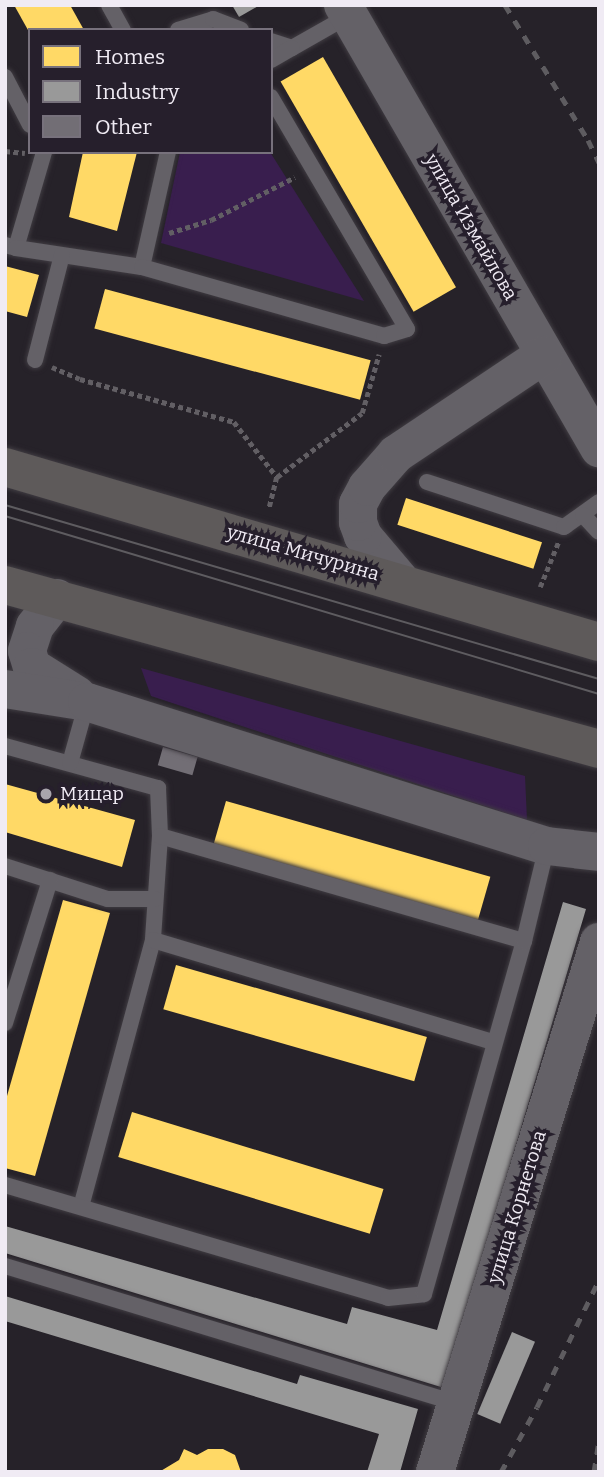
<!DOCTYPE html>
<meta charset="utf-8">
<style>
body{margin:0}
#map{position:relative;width:604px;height:1477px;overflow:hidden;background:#262229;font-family:Bitter,serif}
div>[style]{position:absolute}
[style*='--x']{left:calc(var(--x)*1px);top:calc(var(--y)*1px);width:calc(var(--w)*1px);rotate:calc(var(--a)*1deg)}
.green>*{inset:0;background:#391e4e}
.homes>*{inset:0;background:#ffd966;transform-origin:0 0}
.industry>*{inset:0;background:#999;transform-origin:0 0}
.building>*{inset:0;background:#726e75;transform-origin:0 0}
.path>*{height:4.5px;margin-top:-2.25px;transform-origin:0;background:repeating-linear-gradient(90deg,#625f64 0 5px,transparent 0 8.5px)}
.roads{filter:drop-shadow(0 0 2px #403c42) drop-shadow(0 0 2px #403c42)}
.lane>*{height:16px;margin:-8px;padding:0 8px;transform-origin:8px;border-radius:8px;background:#646167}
.secondary>*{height:38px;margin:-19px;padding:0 19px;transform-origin:19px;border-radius:19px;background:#646167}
.primary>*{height:38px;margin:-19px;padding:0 19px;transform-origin:19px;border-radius:19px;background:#5e5a5a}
.tram>*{height:2px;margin:-1px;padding:0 1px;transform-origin:1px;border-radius:1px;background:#5e5c60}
.rail>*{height:5px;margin-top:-2.5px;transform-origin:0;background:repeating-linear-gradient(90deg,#5e5c60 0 9px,transparent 0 18px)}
.dots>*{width:19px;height:19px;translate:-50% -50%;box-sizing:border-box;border:4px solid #261f2c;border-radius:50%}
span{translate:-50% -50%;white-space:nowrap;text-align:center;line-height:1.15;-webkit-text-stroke:7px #261f2c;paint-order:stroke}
.street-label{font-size:19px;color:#f0ebf4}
.poi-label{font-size:19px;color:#f0ebf4}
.left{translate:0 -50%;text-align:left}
.frame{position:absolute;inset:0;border:7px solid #f0ebf4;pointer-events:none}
.legend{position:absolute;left:28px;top:28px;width:245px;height:126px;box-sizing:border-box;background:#261f2c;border:2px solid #77717c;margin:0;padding:9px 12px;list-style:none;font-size:21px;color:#f0ebf4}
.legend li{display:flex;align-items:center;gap:14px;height:35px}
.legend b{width:35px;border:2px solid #77717c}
</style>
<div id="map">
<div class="green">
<i style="clip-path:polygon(180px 152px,270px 152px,364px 301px,161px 243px)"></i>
<i style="clip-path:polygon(141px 668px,525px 776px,527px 820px,151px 696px)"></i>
</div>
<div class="homes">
<i style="clip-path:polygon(14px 5px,70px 5px,84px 30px,28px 30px)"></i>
<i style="left:323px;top:57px;width:266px;height:49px;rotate:60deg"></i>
<i style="clip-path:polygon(83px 152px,137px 152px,117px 231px,69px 217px)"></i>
<i style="clip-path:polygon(5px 266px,39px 275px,27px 317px,5px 311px)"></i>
<i style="left:105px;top:289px;width:275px;height:41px;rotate:15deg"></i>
<i style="left:406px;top:498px;width:143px;height:28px;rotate:18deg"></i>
<i style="clip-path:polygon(5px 784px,135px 820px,122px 867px,5px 832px)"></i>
<i style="left:226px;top:801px;width:275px;height:45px;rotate:16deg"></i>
<i style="clip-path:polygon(63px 900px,110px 913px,35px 1176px,5px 1168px,5px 1103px)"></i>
<i style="left:176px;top:965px;width:261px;height:46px;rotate:16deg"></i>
<i style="left:132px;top:1112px;width:263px;height:47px;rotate:17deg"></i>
<i style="clip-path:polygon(184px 1449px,197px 1455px,208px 1449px,223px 1449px,235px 1455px,241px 1472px,159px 1472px,179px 1460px)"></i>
</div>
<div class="industry">
<i style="clip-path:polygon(232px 5px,260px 5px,239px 17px)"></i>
<i style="clip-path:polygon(563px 902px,586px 909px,444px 1388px,5px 1253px,5px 1226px,347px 1324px,352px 1307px,437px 1330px)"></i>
<i style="clip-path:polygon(5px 1296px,297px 1384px,300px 1375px,418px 1409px,400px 1472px,367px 1472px,379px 1434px,5px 1321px)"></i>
<i style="left:512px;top:1332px;width:25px;height:89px;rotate:23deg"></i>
</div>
<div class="building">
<i style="left:163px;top:747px;width:36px;height:19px;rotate:16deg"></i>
</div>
<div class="path">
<i style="--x:5;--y:151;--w:20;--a:6"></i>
<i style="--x:169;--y:233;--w:44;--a:-17.2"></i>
<i style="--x:211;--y:220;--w:94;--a:-27.1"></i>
<i style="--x:52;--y:367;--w:30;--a:23"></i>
<i style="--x:80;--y:379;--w:160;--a:15.6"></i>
<i style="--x:234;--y:422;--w:70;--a:52"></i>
<i style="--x:277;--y:477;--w:32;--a:104"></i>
<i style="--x:277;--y:477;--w:106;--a:-37"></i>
<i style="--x:362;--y:413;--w:61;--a:-73.9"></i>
<i style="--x:540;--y:587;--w:48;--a:-67.8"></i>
</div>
<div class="roads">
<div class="lane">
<i style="--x:109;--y:5;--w:29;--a:61"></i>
<i style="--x:178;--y:30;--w:37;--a:-17"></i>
<i style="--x:213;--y:19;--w:30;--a:21"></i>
<i style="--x:271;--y:41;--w:22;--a:18"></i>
<i style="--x:292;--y:48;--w:67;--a:-29.6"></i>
<i style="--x:271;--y:60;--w:24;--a:-30"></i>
<i style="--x:5;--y:77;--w:54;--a:62.5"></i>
<i style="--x:5;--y:245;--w:11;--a:15"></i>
<i style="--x:16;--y:248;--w:100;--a:-73.7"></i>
<i style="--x:16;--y:248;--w:127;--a:8.6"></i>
<i style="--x:142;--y:267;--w:118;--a:-77.3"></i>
<i style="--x:142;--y:267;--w:252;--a:15.9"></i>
<i style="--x:384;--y:336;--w:24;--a:-17"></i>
<i style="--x:407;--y:329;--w:269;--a:-120.4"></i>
<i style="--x:35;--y:360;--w:108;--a:-75.6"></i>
<i style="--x:427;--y:482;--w:144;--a:18.2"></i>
<i style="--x:564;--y:527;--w:43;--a:-35.5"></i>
<i style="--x:583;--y:515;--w:23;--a:47"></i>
<i style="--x:5;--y:746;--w:159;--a:15.4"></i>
<i style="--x:158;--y:788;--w:48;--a:87.6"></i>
<i style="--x:160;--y:836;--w:104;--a:93.9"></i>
<i style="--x:153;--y:940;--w:276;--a:105.1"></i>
<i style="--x:70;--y:763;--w:63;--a:-74.4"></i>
<i style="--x:160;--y:836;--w:379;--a:16.1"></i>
<i style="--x:5;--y:866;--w:108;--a:17.8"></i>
<i style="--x:108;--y:899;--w:47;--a:0"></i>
<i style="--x:153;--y:940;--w:356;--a:16.7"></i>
<i style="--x:5;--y:1023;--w:150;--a:-72.5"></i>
<i style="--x:5;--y:1185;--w:399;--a:16.4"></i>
<i style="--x:388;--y:1298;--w:36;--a:-6"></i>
<i style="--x:424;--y:1294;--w:367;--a:-74.2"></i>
<i style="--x:524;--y:941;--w:98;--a:-76.4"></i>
<i style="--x:5;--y:1266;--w:472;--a:16.9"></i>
</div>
<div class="secondary">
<i style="--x:343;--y:5;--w:512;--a:59.98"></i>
<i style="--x:401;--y:581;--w:59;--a:-130.2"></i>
<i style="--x:363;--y:536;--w:15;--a:-110"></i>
<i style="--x:358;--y:522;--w:18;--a:-90"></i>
<i style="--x:358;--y:504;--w:19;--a:-62"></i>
<i style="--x:367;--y:487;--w:44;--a:-48.7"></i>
<i style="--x:396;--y:454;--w:178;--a:-33.8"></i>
<i style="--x:57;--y:598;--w:36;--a:128"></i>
<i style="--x:35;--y:626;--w:26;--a:108"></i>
<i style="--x:27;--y:651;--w:17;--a:73"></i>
<i style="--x:32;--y:667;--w:53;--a:31.9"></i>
<i style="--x:5;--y:689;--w:83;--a:9"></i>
<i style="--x:87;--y:702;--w:482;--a:17.4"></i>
<i style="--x:547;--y:846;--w:52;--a:6.6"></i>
<i style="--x:435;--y:1472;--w:555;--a:-72.81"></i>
</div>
<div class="primary">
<i style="--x:5;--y:467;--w:619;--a:16.42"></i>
<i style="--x:5;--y:585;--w:616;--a:15.43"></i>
</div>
</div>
<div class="tram">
<i style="--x:5;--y:505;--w:619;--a:16.33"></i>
<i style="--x:5;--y:516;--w:620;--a:16.68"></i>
</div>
<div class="rail">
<i style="--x:505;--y:5;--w:158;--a:58.4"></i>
<i style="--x:588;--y:140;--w:25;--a:64"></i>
<i style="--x:501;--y:1472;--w:74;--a:-61"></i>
<i style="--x:537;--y:1407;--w:141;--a:-64"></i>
<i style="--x:594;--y:1472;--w:32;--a:-81"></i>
</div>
<div class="dots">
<i style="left:46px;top:794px;background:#a9a5ad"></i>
</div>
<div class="street-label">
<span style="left:471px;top:227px;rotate:60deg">улица Измайлова</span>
<span style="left:303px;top:553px;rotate:16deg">улица Мичурина</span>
<span style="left:517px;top:1207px;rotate:-73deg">улица Корнетова</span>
</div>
<div class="poi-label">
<span class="left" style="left:60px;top:794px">Мицар</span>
</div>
<div class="frame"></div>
<ul class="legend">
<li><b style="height:19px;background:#ffd966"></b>Homes</li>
<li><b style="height:19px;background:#999"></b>Industry</li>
<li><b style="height:19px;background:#726e75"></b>Other</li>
</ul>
</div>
